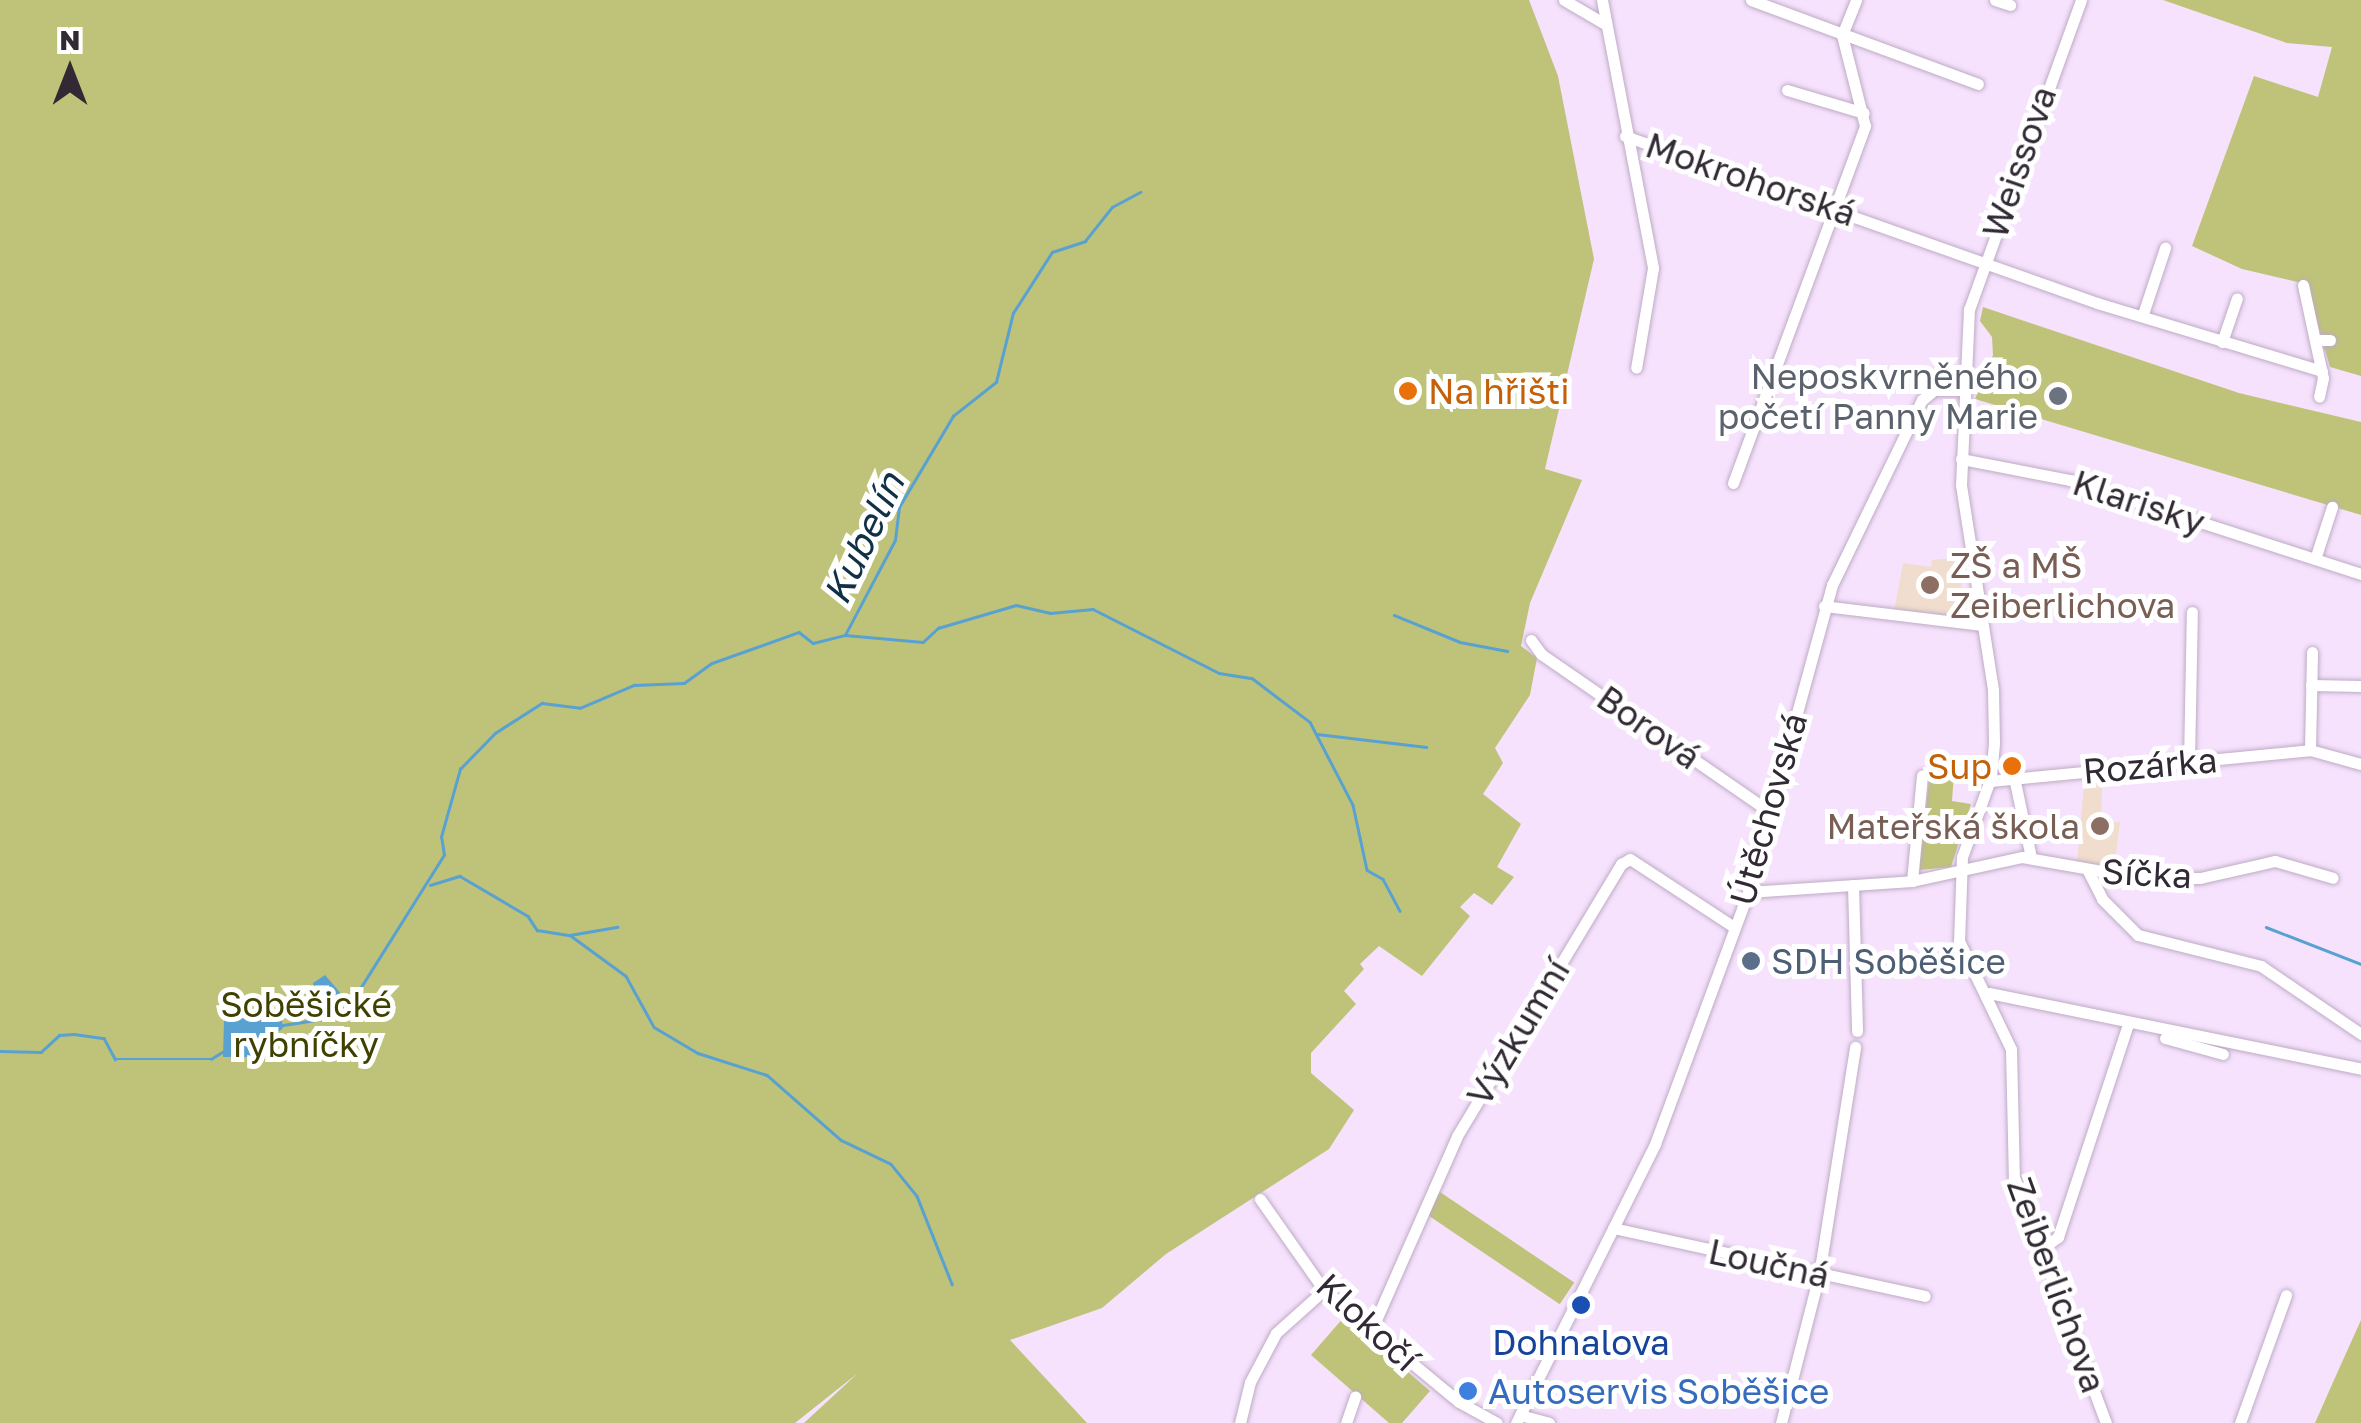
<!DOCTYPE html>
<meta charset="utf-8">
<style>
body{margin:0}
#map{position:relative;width:2361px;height:1423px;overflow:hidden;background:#f6e2fd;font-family:"Golos Text",sans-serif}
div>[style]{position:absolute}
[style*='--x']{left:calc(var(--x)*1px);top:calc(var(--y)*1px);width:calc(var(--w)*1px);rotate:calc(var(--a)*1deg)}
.education>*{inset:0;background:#f0ddcd}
.green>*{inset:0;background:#bfc379;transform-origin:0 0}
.water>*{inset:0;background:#58a1d1}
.stream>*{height:2.5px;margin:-1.25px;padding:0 1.25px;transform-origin:1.25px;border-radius:1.25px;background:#58a1d1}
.roads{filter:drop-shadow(0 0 2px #beabc4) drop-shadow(0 0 2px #beabc4)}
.minor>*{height:11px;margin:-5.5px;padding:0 5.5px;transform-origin:5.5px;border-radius:5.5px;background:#fff}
.dots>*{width:28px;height:28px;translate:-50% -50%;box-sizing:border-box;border:5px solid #fff;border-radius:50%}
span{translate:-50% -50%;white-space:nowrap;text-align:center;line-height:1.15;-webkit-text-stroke:10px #fff;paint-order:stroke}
.street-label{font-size:35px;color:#312933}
.worship-label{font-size:35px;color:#5b616d}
.right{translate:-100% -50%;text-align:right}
.food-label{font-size:35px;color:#c56008}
.left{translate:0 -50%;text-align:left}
.education-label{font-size:35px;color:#785e54}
.service-label{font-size:35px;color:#4e5e75}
.park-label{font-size:35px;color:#3f4101}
.transit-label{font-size:35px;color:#164399}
.shop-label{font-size:35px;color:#366cbe}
.water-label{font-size:38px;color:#103145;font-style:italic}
.north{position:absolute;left:20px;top:20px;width:100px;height:100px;-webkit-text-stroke:8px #fff;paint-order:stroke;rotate:0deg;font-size:28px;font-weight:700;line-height:40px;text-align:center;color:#312933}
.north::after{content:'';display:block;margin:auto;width:35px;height:45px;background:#312933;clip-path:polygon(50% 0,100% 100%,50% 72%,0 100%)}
</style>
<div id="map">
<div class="education">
<i style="clip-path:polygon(1956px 558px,1968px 617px,1894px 612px,1903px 563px,1931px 567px,1932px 560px)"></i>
<i style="clip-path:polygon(2084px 786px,2102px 786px,2101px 821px,2120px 822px,2114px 868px,2077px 863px)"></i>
</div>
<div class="green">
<i style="clip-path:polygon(0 0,1529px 0,1558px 76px,1594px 259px,1545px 469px,1582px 480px,1530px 603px,1521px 646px,1537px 658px,1530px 695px,1495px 748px,1503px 763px,1483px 794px,1521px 824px,1497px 867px,1514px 877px,1492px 905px,1474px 893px,1460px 907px,1470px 916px,1422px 976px,1379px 946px,1360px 964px,1364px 969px,1344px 991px,1356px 1004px,1311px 1053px,1311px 1073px,1354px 1110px,1329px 1149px,1166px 1254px,1102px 1308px,1010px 1340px,1087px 1423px,804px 1423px,858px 1373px,795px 1423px,0 1423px)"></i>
<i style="clip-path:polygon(2163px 0,2361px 0,2361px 376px,2330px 367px,2306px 284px,2242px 269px,2192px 246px,2254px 76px,2318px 97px,2332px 47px,2287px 43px)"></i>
<i style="clip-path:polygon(1983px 307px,2239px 393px,2361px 422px,2361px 515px,1975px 399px,1993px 355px,1992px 337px,1980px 321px)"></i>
<i style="clip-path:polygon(1930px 771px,1954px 773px,1952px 801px,1971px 804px,1951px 867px,1919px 870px)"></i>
<i style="left:1440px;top:1192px;width:162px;height:26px;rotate:34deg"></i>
<i style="clip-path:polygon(1344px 1317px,1430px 1391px,1402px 1423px,1389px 1423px,1311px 1355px)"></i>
<i style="clip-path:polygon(2361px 1320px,2361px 1423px,2315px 1423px,2334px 1380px)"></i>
</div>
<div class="water">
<i style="clip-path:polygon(325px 975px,355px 1010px,342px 1022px,326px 1012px,315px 994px,313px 983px)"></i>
<i style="clip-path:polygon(252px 1010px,281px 1013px,283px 1028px,250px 1057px,223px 1057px,224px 1020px)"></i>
</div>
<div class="stream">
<i style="--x:1394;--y:615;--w:71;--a:22.2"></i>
<i style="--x:1460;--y:642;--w:48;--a:10.8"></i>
<i style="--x:845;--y:635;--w:78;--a:5.1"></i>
<i style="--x:923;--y:642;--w:21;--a:-43"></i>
<i style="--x:938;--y:628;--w:81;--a:-16.4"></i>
<i style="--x:1016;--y:605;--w:35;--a:13"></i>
<i style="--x:1050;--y:613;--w:43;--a:-5.3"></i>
<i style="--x:1093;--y:609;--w:141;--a:26.9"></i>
<i style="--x:1219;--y:673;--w:33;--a:9"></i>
<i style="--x:1252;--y:678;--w:73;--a:37.2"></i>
<i style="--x:1310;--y:722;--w:93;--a:62.6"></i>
<i style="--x:1353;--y:805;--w:66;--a:77.8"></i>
<i style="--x:1367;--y:870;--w:18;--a:29"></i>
<i style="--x:1383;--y:879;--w:36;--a:62"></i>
<i style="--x:1317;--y:734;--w:110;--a:6.8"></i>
<i style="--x:430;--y:885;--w:31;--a:-17"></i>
<i style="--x:460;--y:876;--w:79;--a:30.5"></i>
<i style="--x:528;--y:916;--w:17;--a:57"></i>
<i style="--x:537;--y:930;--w:33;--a:9"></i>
<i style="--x:570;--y:935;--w:69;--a:36.2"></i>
<i style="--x:626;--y:976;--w:58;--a:61.2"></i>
<i style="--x:654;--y:1027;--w:51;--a:30.6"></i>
<i style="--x:698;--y:1053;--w:72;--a:17.7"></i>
<i style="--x:767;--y:1075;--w:98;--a:41.3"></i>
<i style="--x:841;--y:1140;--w:55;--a:25.6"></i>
<i style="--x:891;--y:1164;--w:41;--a:50.9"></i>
<i style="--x:917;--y:1196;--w:95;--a:68.3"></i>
<i style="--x:2266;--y:927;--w:102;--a:21.3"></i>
<i style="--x:570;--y:935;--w:48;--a:-9.7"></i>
<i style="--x:351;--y:1003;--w:175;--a:-57.9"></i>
<i style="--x:444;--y:855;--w:18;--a:-99"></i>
<i style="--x:441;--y:837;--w:71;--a:-74.4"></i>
<i style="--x:460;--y:769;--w:50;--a:-45.8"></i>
<i style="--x:495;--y:733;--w:56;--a:-32.6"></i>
<i style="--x:542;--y:703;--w:38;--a:7"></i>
<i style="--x:580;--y:708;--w:59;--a:-23.1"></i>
<i style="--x:634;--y:685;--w:50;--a:-2.3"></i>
<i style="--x:684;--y:683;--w:34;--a:-36"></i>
<i style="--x:712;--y:663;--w:92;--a:-19.6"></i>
<i style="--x:799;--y:632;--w:18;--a:38"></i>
<i style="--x:813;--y:643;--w:33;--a:-14"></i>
<i style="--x:845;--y:635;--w:107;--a:-62.2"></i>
<i style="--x:895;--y:540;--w:33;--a:-83"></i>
<i style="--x:899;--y:507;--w:106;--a:-59.3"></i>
<i style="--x:953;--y:416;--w:55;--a:-38.3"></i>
<i style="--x:996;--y:382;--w:71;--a:-76.2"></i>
<i style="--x:1013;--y:313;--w:72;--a:-57.4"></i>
<i style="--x:1052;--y:252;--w:35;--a:-18"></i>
<i style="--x:1085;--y:241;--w:43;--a:-51.5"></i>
<i style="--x:1112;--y:207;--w:32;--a:-28"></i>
<i style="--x:283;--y:1025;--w:53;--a:-8.7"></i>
<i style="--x:0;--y:1051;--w:41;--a:1.4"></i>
<i style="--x:41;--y:1052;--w:25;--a:-43"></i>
<i style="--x:59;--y:1035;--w:15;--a:-4"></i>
<i style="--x:74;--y:1034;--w:30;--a:8"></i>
<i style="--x:104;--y:1038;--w:24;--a:62"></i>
<i style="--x:115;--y:1059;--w:96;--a:0"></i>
<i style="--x:211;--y:1059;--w:13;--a:-32"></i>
</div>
<div class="roads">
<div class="minor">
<i style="--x:1564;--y:0;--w:48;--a:30.3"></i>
<i style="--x:1602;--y:0;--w:273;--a:79.2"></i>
<i style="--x:1653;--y:268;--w:101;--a:99.6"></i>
<i style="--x:1751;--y:0;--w:242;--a:20.3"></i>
<i style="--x:1995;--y:0;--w:16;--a:18"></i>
<i style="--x:2081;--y:0;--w:329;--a:109.9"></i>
<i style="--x:1969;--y:309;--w:176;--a:92.6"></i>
<i style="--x:1961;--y:485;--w:207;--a:81.1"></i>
<i style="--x:1993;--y:690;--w:53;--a:88.9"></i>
<i style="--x:1994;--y:743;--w:34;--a:95"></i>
<i style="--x:1991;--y:777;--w:85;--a:109.9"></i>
<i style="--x:1962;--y:857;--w:84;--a:92"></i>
<i style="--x:1959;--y:941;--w:120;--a:64.3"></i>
<i style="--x:2011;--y:1049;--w:128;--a:88.7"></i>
<i style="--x:2014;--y:1177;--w:263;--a:69.5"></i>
<i style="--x:1787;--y:90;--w:80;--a:16.6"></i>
<i style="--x:1625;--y:136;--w:501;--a:19.48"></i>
<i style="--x:2097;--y:303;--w:235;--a:16.8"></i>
<i style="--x:2303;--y:285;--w:95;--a:77.9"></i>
<i style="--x:2323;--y:378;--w:19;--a:102"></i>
<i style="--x:2143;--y:314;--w:70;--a:-71.6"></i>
<i style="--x:2315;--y:340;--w:15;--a:0"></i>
<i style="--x:2222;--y:342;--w:46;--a:-71.2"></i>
<i style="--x:1961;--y:459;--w:111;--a:10.9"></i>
<i style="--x:2070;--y:480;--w:306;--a:17.9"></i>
<i style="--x:1733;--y:483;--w:381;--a:-69.7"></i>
<i style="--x:1865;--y:126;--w:94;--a:-104.2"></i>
<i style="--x:1842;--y:35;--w:38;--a:-68"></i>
<i style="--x:2315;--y:559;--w:55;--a:-71.9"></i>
<i style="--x:1824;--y:606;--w:158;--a:6.9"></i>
<i style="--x:1531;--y:640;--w:17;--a:54"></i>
<i style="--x:1541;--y:654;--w:278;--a:34.6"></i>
<i style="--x:2311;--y:685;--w:50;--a:1.1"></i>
<i style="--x:2310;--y:750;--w:98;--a:-88.8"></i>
<i style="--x:2189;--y:762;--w:150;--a:-88.9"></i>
<i style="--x:1990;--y:781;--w:321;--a:-5.5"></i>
<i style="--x:2310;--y:750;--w:53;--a:15.4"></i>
<i style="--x:2015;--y:782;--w:77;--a:78"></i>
<i style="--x:2088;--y:871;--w:31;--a:63"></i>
<i style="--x:2102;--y:899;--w:51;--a:45"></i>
<i style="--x:2138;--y:935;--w:127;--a:14.1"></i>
<i style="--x:2261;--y:966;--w:121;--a:34.2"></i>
<i style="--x:1912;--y:881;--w:106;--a:-84.6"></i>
<i style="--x:1853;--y:885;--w:146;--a:88.4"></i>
<i style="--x:1748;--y:892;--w:164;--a:-3.8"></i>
<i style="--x:1912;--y:881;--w:113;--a:-12.3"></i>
<i style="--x:2022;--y:857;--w:121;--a:10"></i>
<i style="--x:2141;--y:878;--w:59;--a:0"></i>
<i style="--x:2200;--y:878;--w:77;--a:-12.8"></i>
<i style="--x:2275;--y:861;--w:60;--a:16.3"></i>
<i style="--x:1989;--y:993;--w:380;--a:11.5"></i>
<i style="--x:2165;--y:1038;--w:60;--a:15.4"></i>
<i style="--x:1260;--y:1199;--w:111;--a:54.9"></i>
<i style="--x:1324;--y:1290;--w:175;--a:39.7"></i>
<i style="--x:1459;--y:1402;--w:43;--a:28.9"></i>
<i style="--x:1613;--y:1228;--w:319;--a:12.3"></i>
<i style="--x:2038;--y:1252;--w:25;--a:-37"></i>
<i style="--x:2058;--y:1237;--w:224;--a:-71.8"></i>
<i style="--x:1372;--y:1329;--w:211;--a:-66.2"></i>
<i style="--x:1457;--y:1136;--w:318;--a:-58.9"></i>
<i style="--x:1621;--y:864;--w:10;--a:-29"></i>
<i style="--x:1630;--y:859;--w:124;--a:33.2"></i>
<i style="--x:1520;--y:1415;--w:30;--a:15"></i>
<i style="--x:1240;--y:1423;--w:42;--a:-76.3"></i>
<i style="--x:1250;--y:1382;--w:55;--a:-62"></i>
<i style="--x:1276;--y:1333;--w:64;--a:-41.9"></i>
<i style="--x:1346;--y:1423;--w:28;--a:-71"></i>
<i style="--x:1516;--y:1423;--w:312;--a:-63.5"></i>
<i style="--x:1655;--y:1144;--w:269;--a:-69.7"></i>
<i style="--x:1748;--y:892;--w:318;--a:-74.7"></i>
<i style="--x:1832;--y:585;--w:206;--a:-64.1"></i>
<i style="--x:1922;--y:400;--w:16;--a:-40"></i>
<i style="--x:1934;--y:390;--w:30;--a:0"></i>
<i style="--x:1781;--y:1423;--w:153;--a:-75.6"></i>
<i style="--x:1819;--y:1275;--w:231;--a:-81"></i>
<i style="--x:2240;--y:1423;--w:136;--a:-70.2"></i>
</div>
</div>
<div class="dots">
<i style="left:1408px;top:391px;background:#e8710a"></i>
<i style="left:2058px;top:396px;background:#6b7280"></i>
<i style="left:1930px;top:585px;background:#8d6e63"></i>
<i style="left:2012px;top:766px;background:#e8710a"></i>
<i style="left:2100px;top:826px;background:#8d6e63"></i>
<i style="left:1751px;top:961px;background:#5c6f8a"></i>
<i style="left:1581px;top:1305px;background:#1a4fb4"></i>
<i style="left:1468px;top:1391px;background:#3f7fe0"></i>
</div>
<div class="street-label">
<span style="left:2019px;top:162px;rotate:-71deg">Weissova</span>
<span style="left:1751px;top:179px;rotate:19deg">Mokrohorská</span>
<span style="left:2139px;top:502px;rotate:18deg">Klarisky</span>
<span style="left:1649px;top:727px;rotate:35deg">Borová</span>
<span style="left:2150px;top:765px;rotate:-5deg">Rozárka</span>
<span style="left:1768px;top:809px;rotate:-74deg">Útěchovská</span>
<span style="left:2147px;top:873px;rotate:3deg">Síčka</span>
<span style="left:1518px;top:1032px;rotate:-59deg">Výzkumní</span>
<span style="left:1769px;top:1263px;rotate:12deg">Loučná</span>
<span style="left:2057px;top:1285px;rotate:70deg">Zeiberlichova</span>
<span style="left:1368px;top:1322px;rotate:43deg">Klokočí</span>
</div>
<div class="worship-label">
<span class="right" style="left:2038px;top:396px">Neposkvrněného<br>početí Panny Marie</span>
</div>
<div class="food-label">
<span class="left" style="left:1428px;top:391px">Na hřišti</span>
<span class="right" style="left:1992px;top:766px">Sup</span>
</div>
<div class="education-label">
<span class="left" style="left:1950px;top:585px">ZŠ a MŠ<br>Zeiberlichova</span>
<span class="right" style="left:2080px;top:826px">Mateřská škola</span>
</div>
<div class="service-label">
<span class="left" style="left:1771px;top:961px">SDH Soběšice</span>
</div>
<div class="park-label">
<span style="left:306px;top:1024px">Soběšické<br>rybníčky</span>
</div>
<div class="transit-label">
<span style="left:1581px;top:1342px">Dohnalova</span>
</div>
<div class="shop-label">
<span class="left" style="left:1488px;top:1391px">Autoservis Soběšice</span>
</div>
<div class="water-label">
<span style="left:863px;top:538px;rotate:-65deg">Kubelín</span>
</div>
<div class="north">N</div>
</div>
